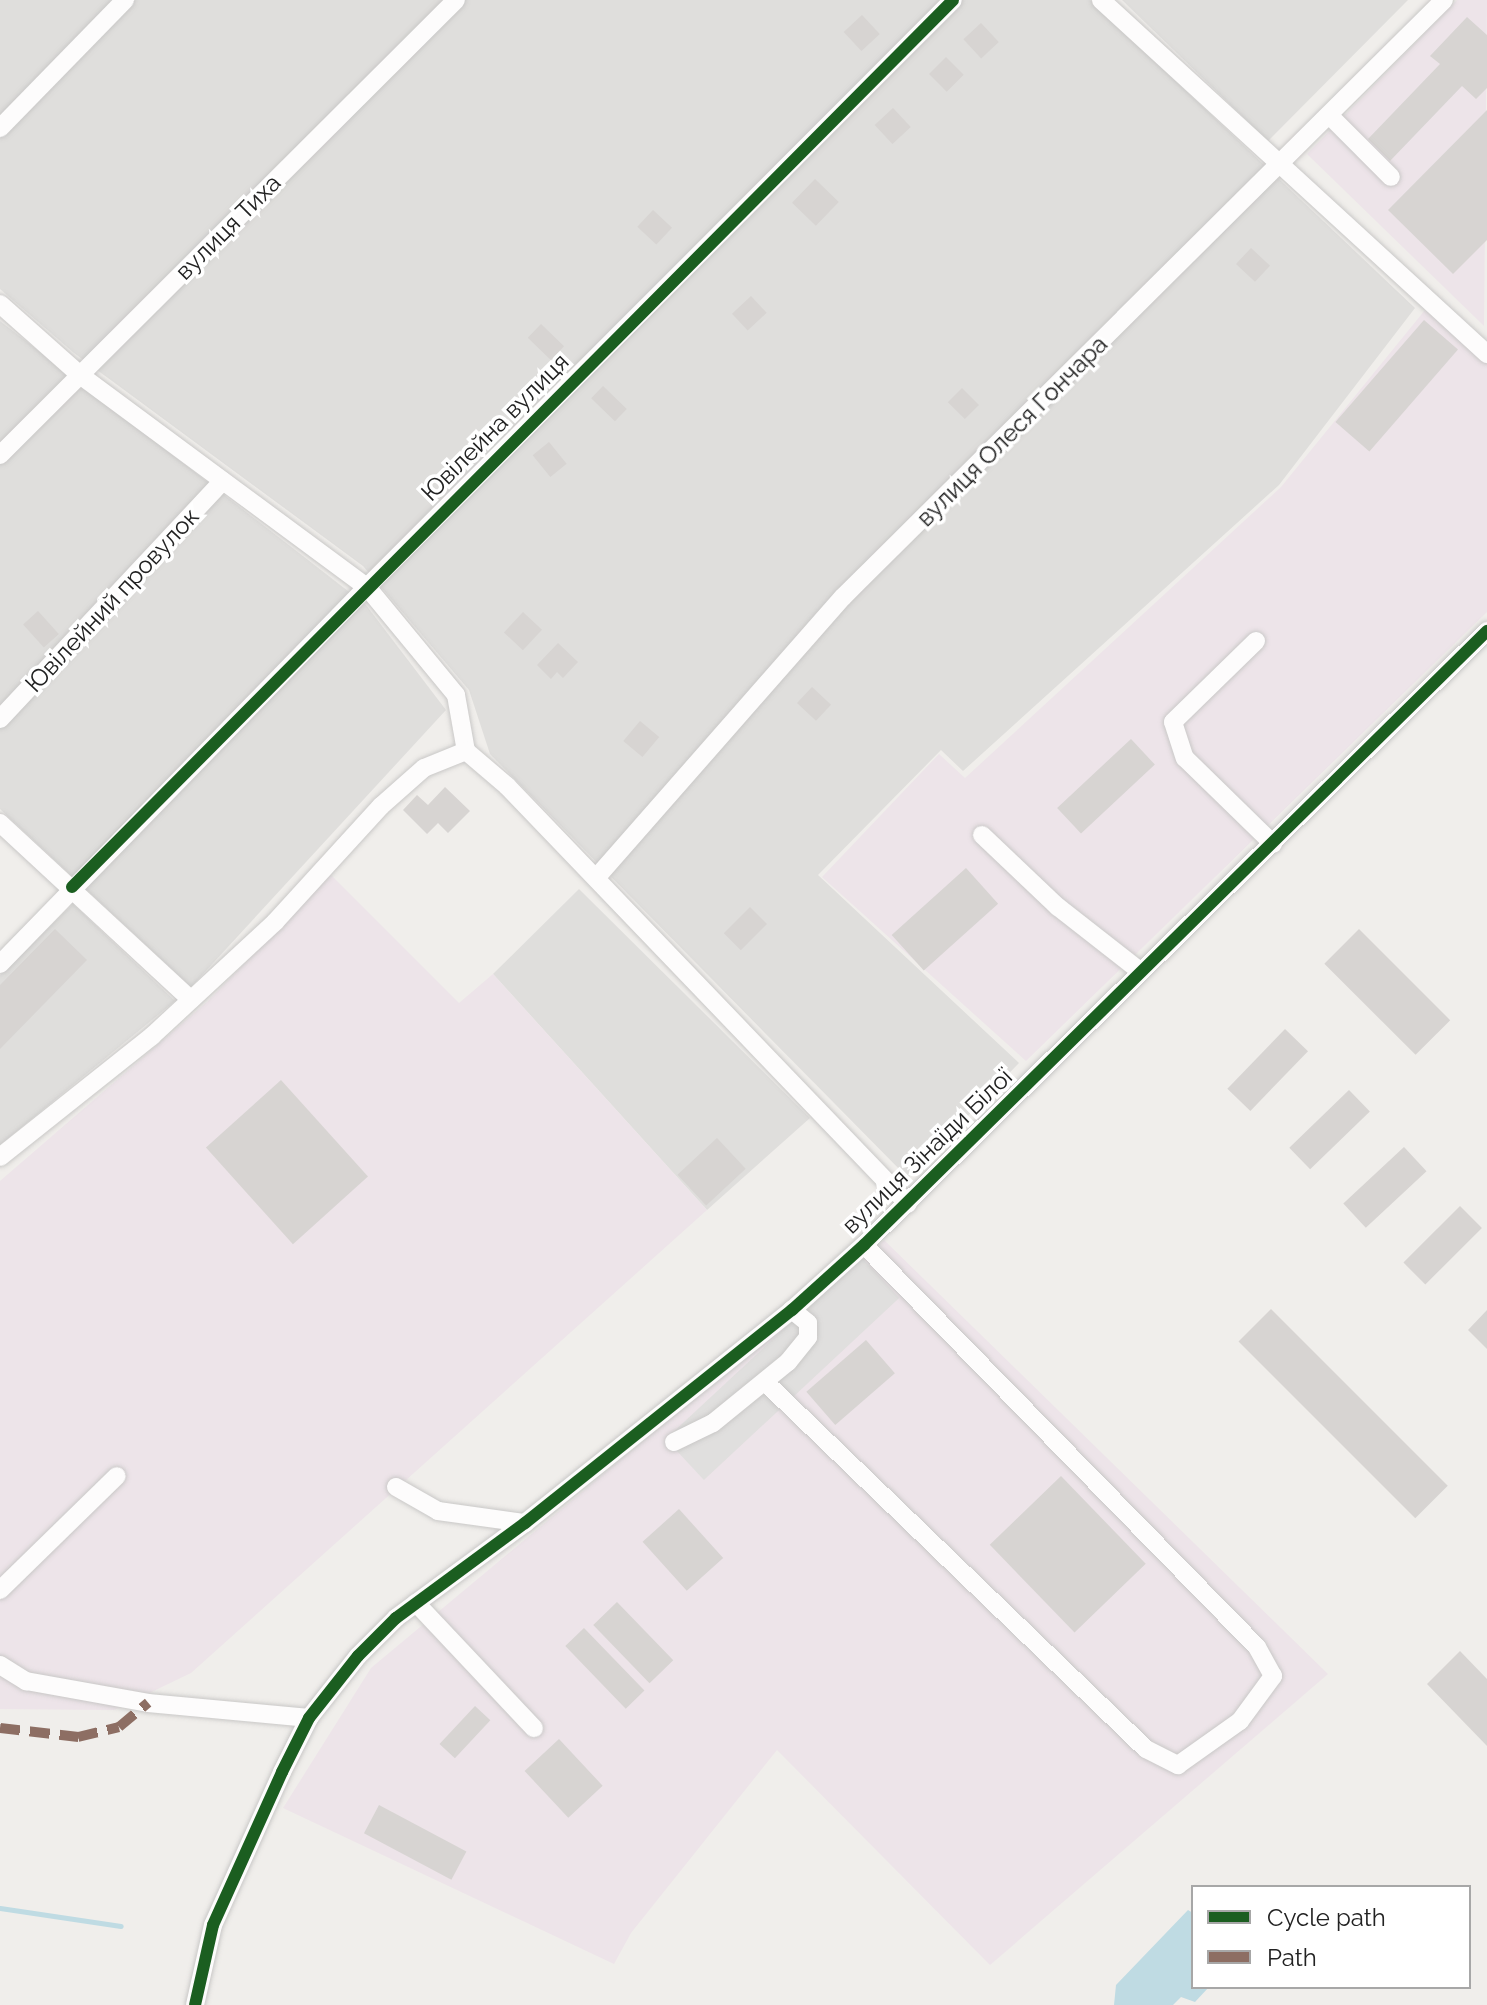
<!DOCTYPE html>
<meta charset="utf-8">
<style>
body{margin:0}
#map{position:relative;width:1487px;height:2005px;overflow:hidden;background:#f0eeeb;font-family:Raleway,sans-serif}
div>[style]{position:absolute}
[style*='--x']{left:calc(var(--x)*1px);top:calc(var(--y)*1px);width:calc(var(--w)*1px);rotate:calc(var(--a)*1deg)}
.residential>*{inset:0;background:#dfdedc}
.industrial>*{inset:0;background:#ede4e9}
.parking>*{inset:0;background:#e0dfde;transform-origin:0 0}
.water>*{inset:0;background:#bfdbe3}
.stream>*{height:5px;margin:-2.5px;padding:0 2.5px;transform-origin:2.5px;border-radius:2.5px;background:#bfdbe3}
.building>*{inset:0;background:#d7d4d2;transform-origin:0 0}
.roads{filter:drop-shadow(0 0 2px #c9c8c7) drop-shadow(0 0 2px #c9c8c7)}
.minor>*{height:18px;margin:-9px;padding:0 9px;transform-origin:9px;border-radius:9px;background:#fdfcfc}
.quiet>*{height:10px;margin-top:-5px;transform-origin:0;background:repeating-linear-gradient(90deg,#8d6e63 0 20px,transparent 0 30px)}
.cycleway>*{height:12px;margin:-6px;padding:0 6px;transform-origin:6px;border-radius:6px;background:#1b5e20}
span{translate:-50% -50%;white-space:nowrap;text-align:center;line-height:1.15;-webkit-text-stroke:7px #fff;paint-order:stroke}
.street-label{font-size:24px;color:#222}
.legend{position:absolute;left:1191px;top:1885px;width:280px;height:104px;box-sizing:border-box;background:#fff;border:2px solid #a7a7a7;margin:0;padding:10px 14px;list-style:none;font-size:24px;color:#222}
.legend li{display:flex;align-items:center;gap:16px;height:40px}
.legend b{width:40px;border:2px solid #a7a7a7}
</style>
<div id="map">
<div class="residential">
<i style="clip-path:polygon(0 0,1090px 0,1415px 308px,1279px 485px,963px 771px,941px 750px,818px 875px,1019px 1063px,908px 1178px,490px 754px,469px 690px,363px 566px,74px 353px,0 289px)"></i>
<i style="clip-path:polygon(1122px 0,1408px 0,1268px 141px)"></i>
<i style="clip-path:polygon(0 321px,366px 605px,446px 710px,191px 987px,0 809px)"></i>
<i style="clip-path:polygon(579px 889px,810px 1118px,707px 1210px,493px 974px)"></i>
<i style="clip-path:polygon(73px 904px,175px 1001px,0 1145px,0 975px)"></i>
</div>
<div class="industrial">
<i style="clip-path:polygon(1457px 0,1487px 0,1484px 326px,1307px 154px)"></i>
<i style="clip-path:polygon(1425px 310px,1487px 361px,1487px 612px,1026px 1061px,822px 877px,939px 754px,965px 778px,1281px 487px)"></i>
<i style="clip-path:polygon(331px 875px,459px 1003px,493px 974px,707px 1210px,191px 1673px,114px 1710px,0 1709px,0 1181px,207px 1002px)"></i>
<i style="clip-path:polygon(884px 1240px,1328px 1674px,990px 1965px,777px 1750px,631px 1933px,614px 1964px,283px 1808px,371px 1668px)"></i>
</div>
<div class="parking">
<i style="left:861px;top:1257px;width:56px;height:267px;rotate:47deg"></i>
</div>
<div class="water">
<i style="clip-path:polygon(1188px 1910px,1193px 1913px,1193px 1987px,1209px 1987px,1195px 2002px,1181px 1997px,1173px 2005px,1114px 2005px,1116px 1985px)"></i>
</div>
<div class="stream">
<i style="--x:0;--y:1908;--w:122;--a:8.5"></i>
</div>
<div class="building">
<i style="left:862px;top:15px;width:26px;height:25px;rotate:47deg"></i>
<i style="clip-path:polygon(1467px 17px,1487px 35px,1487px 88px,1476px 99px,1462px 86px,1390px 161px,1368px 139px,1440px 64px,1430px 56px)"></i>
<i style="left:981px;top:23px;width:26px;height:24px;rotate:47deg"></i>
<i style="left:946px;top:57px;width:25px;height:24px;rotate:45deg"></i>
<i style="left:893px;top:108px;width:26px;height:25px;rotate:47deg"></i>
<i style="clip-path:polygon(1487px 110px,1487px 240px,1453px 274px,1388px 210px)"></i>
<i style="left:815px;top:179px;width:33px;height:33px;rotate:44deg"></i>
<i style="left:653px;top:210px;width:26px;height:23px;rotate:43deg"></i>
<i style="left:1251px;top:248px;width:26px;height:22px;rotate:43deg"></i>
<i style="left:751px;top:296px;width:23px;height:26px;rotate:47deg"></i>
<i style="left:1424px;top:320px;width:45px;height:135px;rotate:41deg"></i>
<i style="left:541px;top:324px;width:32px;height:19px;rotate:44deg"></i>
<i style="left:603px;top:386px;width:33px;height:17px;rotate:44deg"></i>
<i style="left:962px;top:388px;width:24px;height:20px;rotate:45deg"></i>
<i style="left:549px;top:442px;width:28px;height:21px;rotate:51deg"></i>
<i style="left:38px;top:611px;width:31px;height:20px;rotate:48deg"></i>
<i style="left:523px;top:612px;width:26px;height:28px;rotate:43deg"></i>
<i style="clip-path:polygon(558px 643px,578px 662px,563px 678px,557px 672px,551px 679px,537px 665px)"></i>
<i style="left:812px;top:687px;width:26px;height:22px;rotate:43deg"></i>
<i style="left:640px;top:721px;width:25px;height:26px;rotate:40deg"></i>
<i style="left:1131px;top:739px;width:35px;height:101px;rotate:47deg"></i>
<i style="clip-path:polygon(445px 787px,470px 811px,448px 833px,438px 823px,427px 834px,403px 810px,417px 795px,428px 805px)"></i>
<i style="left:966px;top:868px;width:48px;height:100px;rotate:48deg"></i>
<i style="left:750px;top:907px;width:24px;height:37px;rotate:45deg"></i>
<i style="clip-path:polygon(55px 929px,87px 960px,0 1049px,0 985px)"></i>
<i style="left:1359px;top:929px;width:129px;height:49px;rotate:45deg"></i>
<i style="left:1285px;top:1029px;width:32px;height:83px;rotate:44deg"></i>
<i style="left:281px;top:1080px;width:130px;height:101px;rotate:48deg"></i>
<i style="left:1349px;top:1090px;width:30px;height:83px;rotate:46deg"></i>
<i style="left:717px;top:1138px;width:42px;height:54px;rotate:47deg"></i>
<i style="left:1404px;top:1147px;width:33px;height:83px;rotate:47deg"></i>
<i style="left:1460px;top:1206px;width:31px;height:80px;rotate:45deg"></i>
<i style="left:1271px;top:1309px;width:250px;height:46px;rotate:45deg"></i>
<i style="clip-path:polygon(1487px 1310px,1487px 1349px,1468px 1330px)"></i>
<i style="left:866px;top:1340px;width:44px;height:79px;rotate:49deg"></i>
<i style="left:1061px;top:1476px;width:122px;height:99px;rotate:46deg"></i>
<i style="left:679px;top:1509px;width:66px;height:49px;rotate:48deg"></i>
<i style="left:617px;top:1602px;width:81px;height:33px;rotate:46deg"></i>
<i style="left:584px;top:1628px;width:87px;height:26px;rotate:46deg"></i>
<i style="clip-path:polygon(1460px 1651px,1487px 1679px,1487px 1746px,1427px 1684px)"></i>
<i style="left:475px;top:1706px;width:21px;height:52px;rotate:43deg"></i>
<i style="left:559px;top:1739px;width:64px;height:47px;rotate:47deg"></i>
<i style="left:379px;top:1805px;width:99px;height:32px;rotate:28deg"></i>
</div>
<div class="roads">
<div class="minor">
<i style="--x:1101;--y:0;--w:524;--a:42.52"></i>
<i style="--x:1330;--y:116;--w:86;--a:45"></i>
<i style="--x:0;--y:128;--w:179;--a:-45.7"></i>
<i style="--x:0;--y:304;--w:107;--a:41.6"></i>
<i style="--x:80;--y:375;--w:357;--a:36.5"></i>
<i style="--x:367;--y:587;--w:140;--a:50.5"></i>
<i style="--x:456;--y:695;--w:57;--a:79.9"></i>
<i style="--x:0;--y:455;--w:644;--a:-44.94"></i>
<i style="--x:1256;--y:641;--w:116;--a:135.7"></i>
<i style="--x:1173;--y:722;--w:38;--a:72"></i>
<i style="--x:1185;--y:758;--w:123;--a:44.3"></i>
<i style="--x:0;--y:719;--w:326;--a:-46.9"></i>
<i style="--x:466;--y:751;--w:54;--a:40.5"></i>
<i style="--x:507;--y:786;--w:579;--a:46.19"></i>
<i style="--x:0;--y:823;--w:260;--a:42.8"></i>
<i style="--x:982;--y:835;--w:105;--a:43.5"></i>
<i style="--x:1058;--y:907;--w:104;--a:38"></i>
<i style="--x:596;--y:878;--w:374;--a:-48.7"></i>
<i style="--x:843;--y:597;--w:847;--a:-44.81"></i>
<i style="--x:0;--y:964;--w:526;--a:-45.77"></i>
<i style="--x:367;--y:587;--w:829;--a:-45.05"></i>
<i style="--x:0;--y:1157;--w:194;--a:-38.5"></i>
<i style="--x:152;--y:1036;--w:168;--a:-42.8"></i>
<i style="--x:275;--y:922;--w:157;--a:-47.6"></i>
<i style="--x:381;--y:806;--w:57;--a:-41.5"></i>
<i style="--x:424;--y:768;--w:45;--a:-22"></i>
<i style="--x:765;--y:1382;--w:529;--a:43.93"></i>
<i style="--x:1146;--y:1749;--w:36;--a:27"></i>
<i style="--x:1178;--y:1765;--w:76;--a:-35.4"></i>
<i style="--x:1240;--y:1721;--w:56;--a:-53.7"></i>
<i style="--x:1273;--y:1676;--w:33;--a:-119"></i>
<i style="--x:1257;--y:1647;--w:562;--a:-134.35"></i>
<i style="--x:674;--y:1442;--w:43;--a:-26"></i>
<i style="--x:713;--y:1423;--w:97;--a:-39.1"></i>
<i style="--x:788;--y:1362;--w:32;--a:-51"></i>
<i style="--x:808;--y:1337;--w:14;--a:-90"></i>
<i style="--x:808;--y:1323;--w:21;--a:-141"></i>
<i style="--x:396;--y:1487;--w:48;--a:29.7"></i>
<i style="--x:438;--y:1511;--w:88;--a:7.9"></i>
<i style="--x:0;--y:1590;--w:163;--a:-44.3"></i>
<i style="--x:416;--y:1603;--w:172;--a:46.7"></i>
<i style="--x:0;--y:1665;--w:31;--a:32"></i>
<i style="--x:26;--y:1681;--w:124;--a:10.2"></i>
<i style="--x:148;--y:1703;--w:162;--a:5.3"></i>
<i style="--x:195;--y:2005;--w:82;--a:-77.3"></i>
<i style="--x:213;--y:1925;--w:168;--a:-65.7"></i>
<i style="--x:282;--y:1772;--w:60;--a:-63.4"></i>
<i style="--x:309;--y:1718;--w:79;--a:-51.7"></i>
<i style="--x:358;--y:1656;--w:54;--a:-45"></i>
<i style="--x:396;--y:1618;--w:160;--a:-36.4"></i>
<i style="--x:525;--y:1523;--w:342;--a:-38.6"></i>
<i style="--x:792;--y:1310;--w:97;--a:-42.1"></i>
<i style="--x:864;--y:1245;--w:875;--a:-44.58"></i>
</div>
</div>
<div class="quiet">
<i style="--x:0;--y:1728;--w:79;--a:6.6"></i>
<i style="--x:78;--y:1737;--w:42;--a:-13.7"></i>
<i style="--x:119;--y:1727;--w:38;--a:-40"></i>
</div>
<div class="cycleway">
<i style="--x:72;--y:887;--w:1250;--a:-45.19"></i>
<i style="--x:195;--y:2005;--w:82;--a:-77.3"></i>
<i style="--x:213;--y:1925;--w:168;--a:-65.7"></i>
<i style="--x:282;--y:1772;--w:60;--a:-63.4"></i>
<i style="--x:309;--y:1718;--w:79;--a:-51.7"></i>
<i style="--x:358;--y:1656;--w:54;--a:-45"></i>
<i style="--x:396;--y:1618;--w:160;--a:-36.4"></i>
<i style="--x:525;--y:1523;--w:342;--a:-38.6"></i>
<i style="--x:792;--y:1310;--w:97;--a:-42.1"></i>
<i style="--x:864;--y:1245;--w:875;--a:-44.58"></i>
</div>
<div class="street-label">
<span style="left:228px;top:227px;rotate:-45deg">вулиця Тиха</span>
<span style="left:495px;top:427px;rotate:-45deg">Ювілейна вулиця</span>
<span style="left:1012px;top:431px;rotate:-45deg">вулиця Олеся Гончара</span>
<span style="left:112px;top:600px;rotate:-47deg">Ювілейний провулок</span>
<span style="left:927px;top:1151px;rotate:-44deg">вулиця Зінаїди Білої</span>
</div>
<ul class="legend">
<li><b style="height:10px;background:#1b5e20"></b>Cycle path</li>
<li><b style="height:10px;background:#8d6e63"></b>Path</li>
</ul>
</div>
